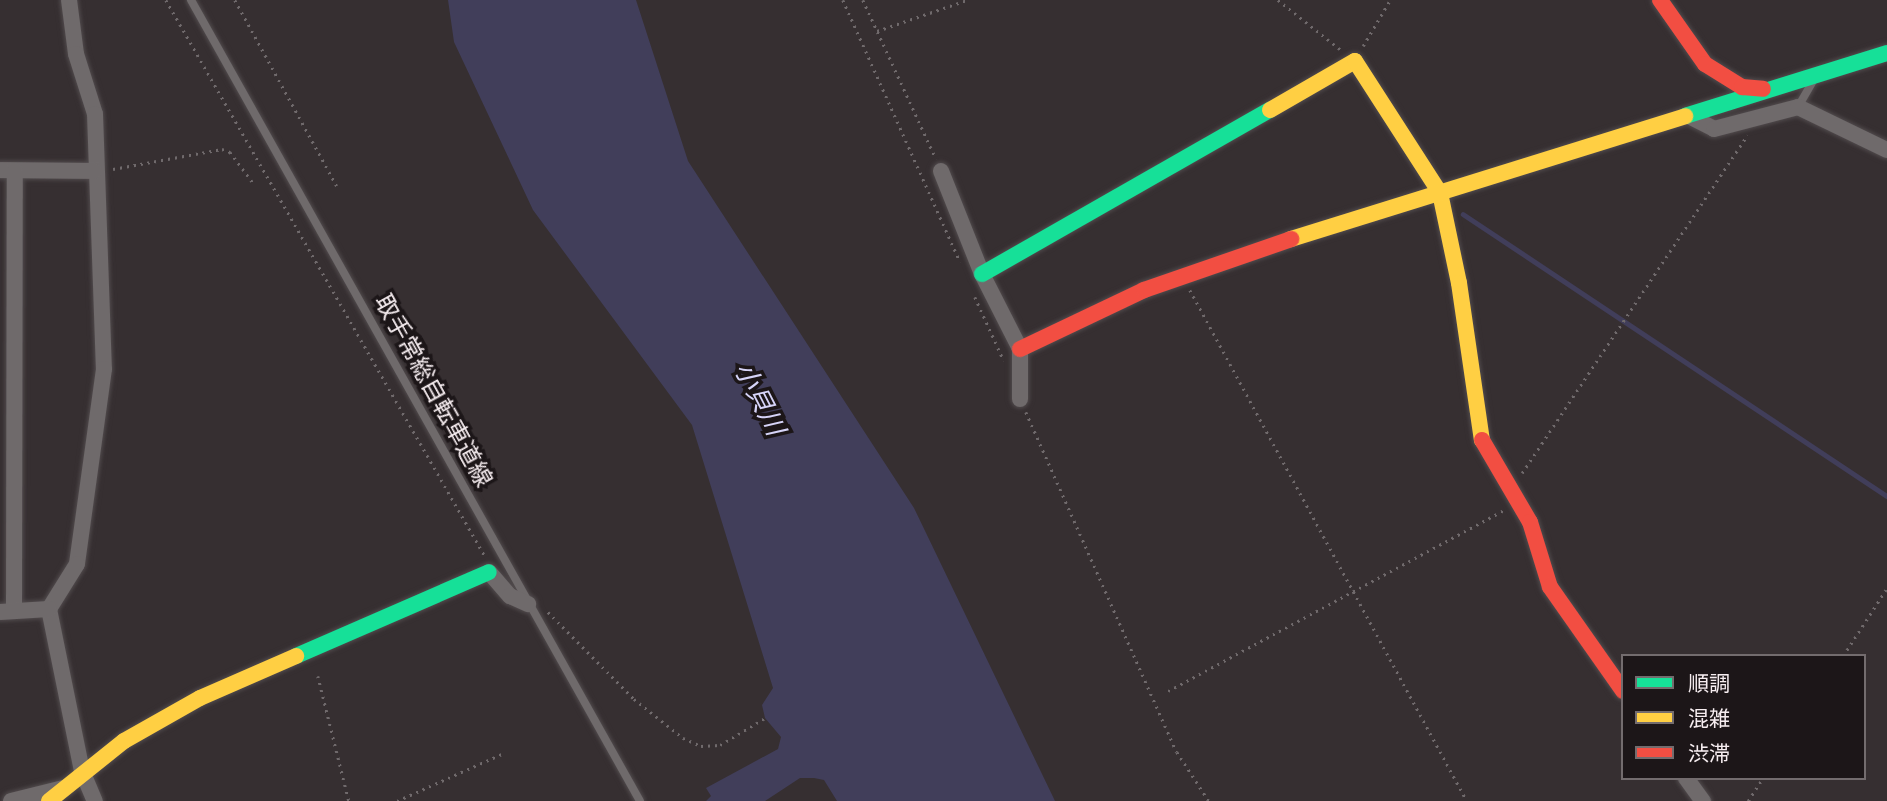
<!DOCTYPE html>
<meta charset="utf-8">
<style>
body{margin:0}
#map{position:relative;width:1887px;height:801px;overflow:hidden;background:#362f31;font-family:"Nunito Sans","Noto Sans JP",sans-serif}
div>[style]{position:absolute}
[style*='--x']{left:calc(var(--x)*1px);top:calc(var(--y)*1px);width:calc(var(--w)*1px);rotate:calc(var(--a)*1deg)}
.water>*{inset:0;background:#413e5a}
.stream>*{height:4.5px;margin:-2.25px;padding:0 2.25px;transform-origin:2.25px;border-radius:2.25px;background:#413e5a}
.path>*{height:2.5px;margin-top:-1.25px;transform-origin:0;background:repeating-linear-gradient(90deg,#706a6c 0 2px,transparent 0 7px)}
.roads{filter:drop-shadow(0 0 2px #514b4d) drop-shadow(0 0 2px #514b4d)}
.lane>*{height:8px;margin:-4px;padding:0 4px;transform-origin:4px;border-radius:4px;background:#6f6a6b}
.street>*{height:16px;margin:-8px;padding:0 8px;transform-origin:8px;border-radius:8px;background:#6f6a6b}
.fast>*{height:16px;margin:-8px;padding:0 8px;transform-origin:8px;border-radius:8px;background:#16e098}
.slow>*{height:16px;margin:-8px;padding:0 8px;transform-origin:8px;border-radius:8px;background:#ffcf43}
.jam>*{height:16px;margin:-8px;padding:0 8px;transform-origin:8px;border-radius:8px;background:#f24e42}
span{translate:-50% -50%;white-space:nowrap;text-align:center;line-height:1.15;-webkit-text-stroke:7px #1c1618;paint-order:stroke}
.street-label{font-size:24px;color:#f6edf0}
.water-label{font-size:26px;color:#d6d4f8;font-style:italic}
.legend{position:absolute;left:1621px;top:654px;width:245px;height:126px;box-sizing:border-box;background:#1c1618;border:2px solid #736c6e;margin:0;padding:9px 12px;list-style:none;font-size:21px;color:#f6edf0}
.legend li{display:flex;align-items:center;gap:14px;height:35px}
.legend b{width:35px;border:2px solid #736c6e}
</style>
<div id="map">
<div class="water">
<i style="clip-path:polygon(448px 0,636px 0,688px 161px,914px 508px,1055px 801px,837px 801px,824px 780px,814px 778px,800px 778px,765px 801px,706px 801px,711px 796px,706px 788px,778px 749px,781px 737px,765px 718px,762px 705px,773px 688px,692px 425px,533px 210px,454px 42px)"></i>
</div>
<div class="stream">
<i style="--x:1463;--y:214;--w:509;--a:33.63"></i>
</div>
<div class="path">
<i style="--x:166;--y:0;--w:641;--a:60.16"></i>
<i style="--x:235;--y:0;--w:212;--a:61.3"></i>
<i style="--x:843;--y:0;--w:287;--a:65.9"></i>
<i style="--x:863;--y:0;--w:175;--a:65.3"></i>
<i style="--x:1278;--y:0;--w:80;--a:38.4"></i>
<i style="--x:877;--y:31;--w:95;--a:-19"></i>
<i style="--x:1363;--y:46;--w:53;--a:-59.6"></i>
<i style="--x:113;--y:169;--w:111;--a:-10.4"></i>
<i style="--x:222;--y:149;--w:9;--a:21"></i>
<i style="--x:230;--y:152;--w:39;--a:53"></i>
<i style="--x:1190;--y:290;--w:581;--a:61.54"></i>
<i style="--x:975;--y:297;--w:70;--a:65.6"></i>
<i style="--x:1026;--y:412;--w:372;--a:66.1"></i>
<i style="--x:1177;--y:752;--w:59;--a:56.9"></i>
<i style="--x:1522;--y:473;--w:406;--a:-56.3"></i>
<i style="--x:548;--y:612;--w:122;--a:45.3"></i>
<i style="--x:634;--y:699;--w:63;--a:38.5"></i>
<i style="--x:683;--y:738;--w:20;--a:24"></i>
<i style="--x:701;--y:746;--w:19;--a:-3"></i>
<i style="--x:720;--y:745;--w:52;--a:-31"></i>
<i style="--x:1843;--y:656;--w:81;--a:-57.1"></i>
<i style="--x:318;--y:676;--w:129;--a:76.1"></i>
<i style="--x:1168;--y:691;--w:382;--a:-28.3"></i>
<i style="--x:397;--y:801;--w:117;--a:-24.2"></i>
<i style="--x:1748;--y:801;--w:27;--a:-57"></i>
</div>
<div class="roads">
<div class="lane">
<i style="--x:191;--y:0;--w:918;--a:60.73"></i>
<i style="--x:1798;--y:107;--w:32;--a:-60"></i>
</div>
<div class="street">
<i style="--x:69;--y:0;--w:54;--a:82.6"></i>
<i style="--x:76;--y:54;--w:63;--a:72.4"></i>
<i style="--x:95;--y:114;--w:255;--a:88"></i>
<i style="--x:104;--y:369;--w:197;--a:97.9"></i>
<i style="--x:77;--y:564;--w:53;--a:121.9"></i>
<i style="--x:49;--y:609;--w:165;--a:78.5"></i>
<i style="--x:82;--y:771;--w:33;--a:67"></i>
<i style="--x:1687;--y:115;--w:30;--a:27"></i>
<i style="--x:1714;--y:129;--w:87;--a:-14.7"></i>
<i style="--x:1798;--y:107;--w:99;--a:25.8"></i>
<i style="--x:0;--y:170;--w:94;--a:0.6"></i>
<i style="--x:941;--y:171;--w:111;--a:68.3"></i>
<i style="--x:982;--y:274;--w:84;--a:63.1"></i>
<i style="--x:1020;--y:349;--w:50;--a:90"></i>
<i style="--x:489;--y:572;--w:32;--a:49"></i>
<i style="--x:510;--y:596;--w:20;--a:24"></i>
<i style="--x:14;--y:611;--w:440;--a:-89.9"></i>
<i style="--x:0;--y:612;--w:49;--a:-3.5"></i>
<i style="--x:1686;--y:778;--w:29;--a:54"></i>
<i style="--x:11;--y:801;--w:54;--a:-14"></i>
</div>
<div class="fast">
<i style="--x:1685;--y:116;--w:212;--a:-17.3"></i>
<i style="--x:982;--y:274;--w:331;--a:-29.7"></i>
<i style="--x:296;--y:656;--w:210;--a:-23.5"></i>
</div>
<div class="slow">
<i style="--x:1270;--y:110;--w:98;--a:-30"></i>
<i style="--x:1355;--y:61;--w:157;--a:57.2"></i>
<i style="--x:1440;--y:193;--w:92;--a:78.1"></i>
<i style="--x:1459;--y:283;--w:159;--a:81.7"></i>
<i style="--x:1291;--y:239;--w:413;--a:-17.3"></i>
<i style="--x:49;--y:801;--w:96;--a:-38.7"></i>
<i style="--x:124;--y:741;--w:87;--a:-29.5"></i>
<i style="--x:200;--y:698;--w:105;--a:-23.6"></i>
</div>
<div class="jam">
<i style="--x:1660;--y:0;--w:78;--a:54.9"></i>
<i style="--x:1705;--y:64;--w:44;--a:31.9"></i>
<i style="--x:1742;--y:87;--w:21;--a:5"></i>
<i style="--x:1020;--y:349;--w:137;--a:-25.4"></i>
<i style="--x:1144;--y:290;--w:156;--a:-19.1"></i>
<i style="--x:1482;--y:440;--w:95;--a:59.7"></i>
<i style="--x:1530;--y:522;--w:68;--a:72.9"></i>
<i style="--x:1550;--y:587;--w:127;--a:54.9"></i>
</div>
</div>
<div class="street-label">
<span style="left:433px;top:391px;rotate:61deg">取手常総自転車道線</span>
</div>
<div class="water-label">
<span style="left:759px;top:399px;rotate:63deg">小貝川</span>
</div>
<ul class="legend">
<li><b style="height:9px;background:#16e098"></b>順調</li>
<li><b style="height:9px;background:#ffcf43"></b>混雑</li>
<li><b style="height:9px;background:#f24e42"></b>渋滞</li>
</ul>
</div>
